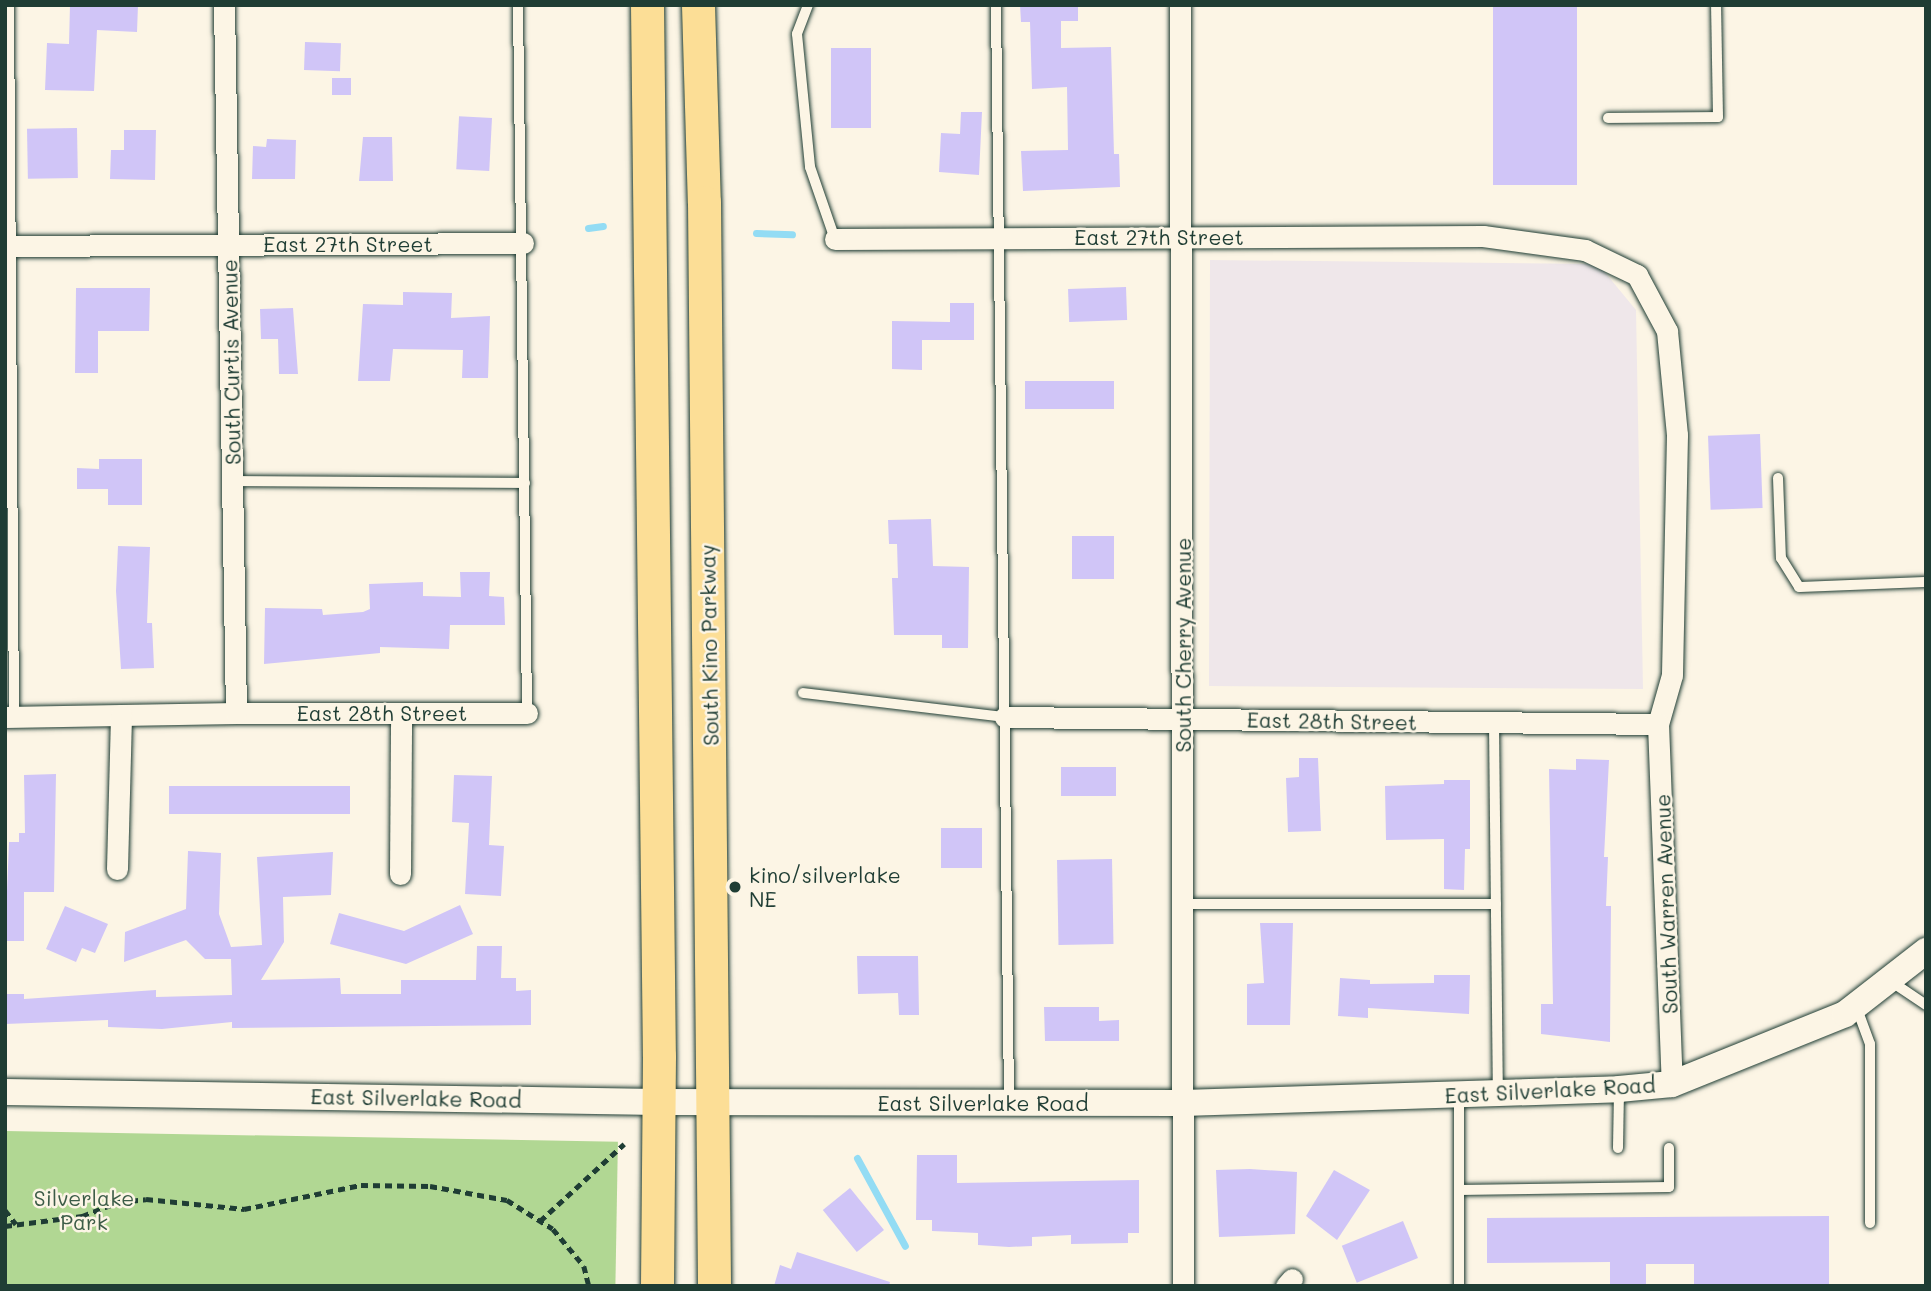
<!DOCTYPE html>
<style>
body{margin:0}
#map{position:relative;width:1931px;height:1291px;overflow:hidden;background:#fcf5e5;font-family:Mali,sans-serif}
div>[style]{position:absolute}
[style*='--x']{left:calc(var(--x)*1px);top:calc(var(--y)*1px);width:calc(var(--w)*1px);rotate:calc(var(--a)*1deg)}
.built>*{inset:0;background:#efe7ea}
.green>*{inset:0;background:#b1d793;transform-origin:0 0}
.stream>*{height:7px;margin:-3.5px;padding:0 3.5px;transform-origin:3.5px;border-radius:3.5px;background:#93dcf4}
.building>*{inset:0;background:#d0c5f7;transform-origin:0 0}
.path>*{height:4.5px;margin-top:-2.25px;transform-origin:0;background:repeating-linear-gradient(90deg,#1f3d34 0 7px,transparent 0 12px)}
.roads{filter:drop-shadow(0 0 2px #1f3d34) drop-shadow(0 0 2px #1f3d34)}
.service>*{height:10px;margin:-5px;padding:0 5px;transform-origin:5px;border-radius:5px;background:#fcf5e5}
.minor>*{height:21px;margin:-10.5px;padding:0 10.5px;transform-origin:10.5px;border-radius:10.5px;background:#fcf5e5}
.tertiary>*{height:26px;margin:-13px;padding:0 13px;transform-origin:13px;border-radius:13px;background:#fcf5e5}
.primary>*{height:33px;margin:-16.5px;padding:0 16.5px;transform-origin:16.5px;border-radius:16.5px;background:#fcde96}
.dots>*{width:19px;height:19px;translate:-50% -50%;box-sizing:border-box;border:4px solid #fcf5e5;border-radius:50%}
span{translate:-50% -50%;white-space:nowrap;text-align:center;line-height:1.15;-webkit-text-stroke:5px #fcf5e5;paint-order:stroke}
.street-label{font-size:21px;color:#1f3d34}
.poi-label{font-size:21px;color:#1f3d34}
.left{translate:0 -50%;text-align:left}
.park-label{font-size:21px;color:#3c5c47}
.frame{position:absolute;inset:0;border:7px solid #1f3d34;pointer-events:none}
</style>
<div id="map">
<div class="built">
<i style="clip-path:polygon(1210px 260px,1598px 264px,1636px 310px,1643px 689px,1209px 686px)"></i>
</div>
<div class="green">
<i style="left:5px;top:1131px;width:613px;height:155px;rotate:1deg"></i>
</div>
<div class="stream">
<i style="--x:588;--y:228;--w:15;--a:-8"></i>
<i style="--x:756;--y:233;--w:36;--a:2"></i>
<i style="--x:857;--y:1158;--w:100;--a:61.4"></i>
</div>
<div class="building">
<i style="clip-path:polygon(70px 5px,138px 5px,137px 32px,97px 30px,94px 91px,45px 90px,47px 43px,69px 44px)"></i>
<i style="clip-path:polygon(1020px 5px,1078px 5px,1078px 21px,1061px 21px,1061px 48px,1111px 47px,1114px 154px,1119px 154px,1120px 187px,1023px 191px,1021px 151px,1068px 150px,1067px 87px,1032px 89px,1030px 22px,1021px 22px)"></i>
<i style="left:1493px;top:5px;width:84px;height:180px"></i>
<i style="left:305px;top:42px;width:36px;height:28px;rotate:2deg"></i>
<i style="left:831px;top:48px;width:40px;height:80px"></i>
<i style="left:332px;top:78px;width:19px;height:17px"></i>
<i style="clip-path:polygon(961px 112px,982px 112px,979px 175px,939px 172px,941px 133px,960px 134px)"></i>
<i style="left:492px;top:118px;width:53px;height:33px;rotate:93deg"></i>
<i style="left:77px;top:128px;width:50px;height:50px;rotate:89deg"></i>
<i style="clip-path:polygon(124px 130px,156px 130px,155px 180px,110px 179px,111px 150px,124px 150px)"></i>
<i style="clip-path:polygon(363px 137px,392px 137px,393px 181px,359px 181px)"></i>
<i style="clip-path:polygon(267px 139px,296px 140px,295px 179px,252px 179px,253px 146px,266px 147px)"></i>
<i style="left:1126px;top:287px;width:33px;height:58px;rotate:88deg"></i>
<i style="clip-path:polygon(76px 288px,150px 288px,149px 331px,98px 331px,98px 373px,75px 373px)"></i>
<i style="clip-path:polygon(403px 292px,452px 293px,451px 318px,490px 316px,488px 378px,462px 378px,463px 350px,393px 349px,390px 381px,358px 381px,363px 304px,403px 305px)"></i>
<i style="clip-path:polygon(950px 303px,974px 303px,974px 340px,922px 340px,922px 370px,892px 369px,892px 321px,950px 322px)"></i>
<i style="clip-path:polygon(293px 308px,298px 374px,279px 374px,278px 339px,261px 339px,260px 309px)"></i>
<i style="left:1025px;top:381px;width:89px;height:28px"></i>
<i style="left:1760px;top:434px;width:74px;height:52px;rotate:88deg"></i>
<i style="clip-path:polygon(99px 459px,142px 459px,142px 505px,108px 505px,108px 489px,77px 489px,77px 468px,99px 469px)"></i>
<i style="clip-path:polygon(931px 519px,933px 566px,969px 567px,968px 648px,942px 648px,942px 635px,894px 635px,892px 578px,898px 578px,897px 544px,889px 544px,888px 520px)"></i>
<i style="left:1072px;top:536px;width:42px;height:43px"></i>
<i style="clip-path:polygon(118px 546px,150px 547px,147px 623px,152px 623px,154px 668px,121px 669px,116px 591px)"></i>
<i style="clip-path:polygon(460px 572px,490px 572px,489px 596px,504px 597px,505px 625px,450px 625px,449px 649px,380px 647px,380px 653px,264px 664px,265px 608px,322px 609px,323px 615px,363px 612px,370px 609px,369px 584px,423px 582px,423px 596px,461px 597px)"></i>
<i style="clip-path:polygon(1299px 758px,1318px 758px,1321px 831px,1288px 832px,1286px 778px,1299px 777px)"></i>
<i style="clip-path:polygon(1576px 759px,1609px 760px,1604px 857px,1608px 857px,1606px 906px,1611px 906px,1610px 1042px,1541px 1034px,1541px 1004px,1553px 1004px,1549px 769px,1576px 770px)"></i>
<i style="left:1061px;top:767px;width:55px;height:29px"></i>
<i style="clip-path:polygon(56px 774px,54px 892px,24px 892px,24px 941px,5px 941px,9px 842px,19px 842px,19px 833px,25px 833px,24px 775px)"></i>
<i style="clip-path:polygon(454px 775px,492px 776px,489px 845px,504px 846px,501px 896px,465px 894px,469px 823px,452px 822px)"></i>
<i style="clip-path:polygon(1444px 780px,1470px 780px,1470px 849px,1465px 849px,1464px 890px,1444px 889px,1444px 839px,1386px 840px,1385px 786px,1444px 784px)"></i>
<i style="left:169px;top:786px;width:181px;height:28px"></i>
<i style="left:982px;top:828px;width:40px;height:41px;rotate:90deg"></i>
<i style="clip-path:polygon(188px 851px,221px 853px,219px 914px,231px 947px,262px 945px,257px 857px,333px 852px,331px 895px,283px 897px,284px 942px,261px 980px,340px 978px,341px 994px,401px 994px,401px 980px,476px 980px,477px 946px,502px 946px,501px 978px,516px 978px,516px 991px,531px 990px,531px 1025px,232px 1028px,232px 1022px,162px 1029px,108px 1027px,108px 1020px,5px 1024px,5px 994px,24px 994px,24px 999px,156px 990px,156px 997px,232px 995px,231px 959px,205px 959px,186px 940px,124px 962px,125px 932px,186px 909px)"></i>
<i style="left:1112px;top:859px;width:85px;height:55px;rotate:89deg"></i>
<i style="clip-path:polygon(460px 905px,473px 934px,406px 964px,330px 944px,339px 913px,404px 931px)"></i>
<i style="clip-path:polygon(65px 906px,108px 924px,95px 953px,82px 948px,76px 962px,46px 949px)"></i>
<i style="clip-path:polygon(1260px 923px,1293px 923px,1290px 1025px,1247px 1025px,1247px 984px,1264px 983px)"></i>
<i style="clip-path:polygon(857px 956px,918px 956px,919px 1015px,899px 1015px,898px 993px,858px 994px)"></i>
<i style="clip-path:polygon(1434px 975px,1470px 975px,1469px 1014px,1368px 1008px,1368px 1018px,1338px 1016px,1340px 978px,1370px 980px,1370px 984px,1434px 983px)"></i>
<i style="clip-path:polygon(1044px 1007px,1099px 1007px,1099px 1021px,1119px 1020px,1119px 1041px,1045px 1041px)"></i>
<i style="clip-path:polygon(917px 1155px,957px 1155px,957px 1183px,1139px 1180px,1139px 1233px,1128px 1233px,1128px 1243px,1071px 1244px,1071px 1235px,1032px 1237px,1032px 1246px,1009px 1247px,978px 1245px,978px 1233px,932px 1231px,932px 1220px,916px 1220px)"></i>
<i style="clip-path:polygon(1250px 1169px,1297px 1172px,1295px 1234px,1219px 1237px,1216px 1170px)"></i>
<i style="clip-path:polygon(1334px 1170px,1370px 1190px,1337px 1240px,1306px 1216px)"></i>
<i style="left:850px;top:1188px;width:54px;height:35px;rotate:51deg"></i>
<i style="clip-path:polygon(1829px 1216px,1829px 1286px,1694px 1286px,1694px 1264px,1646px 1264px,1646px 1286px,1610px 1286px,1610px 1262px,1487px 1263px,1487px 1218px)"></i>
<i style="left:1403px;top:1221px;width:40px;height:66px;rotate:68deg"></i>
<i style="clip-path:polygon(797px 1252px,890px 1282px,889px 1286px,774px 1286px,780px 1265px,791px 1269px)"></i>
</div>
<div class="path">
<i style="--x:5;--y:1210;--w:18;--a:52"></i>
<i style="--x:540;--y:1221;--w:114;--a:-42.5"></i>
<i style="--x:5;--y:1226;--w:78;--a:-7.4"></i>
<i style="--x:82;--y:1216;--w:40;--a:-21"></i>
<i style="--x:119;--y:1202;--w:27;--a:-6"></i>
<i style="--x:146;--y:1199;--w:99;--a:5.8"></i>
<i style="--x:244;--y:1209;--w:119;--a:-11.6"></i>
<i style="--x:361;--y:1185;--w:69;--a:0.8"></i>
<i style="--x:430;--y:1186;--w:78;--a:10.3"></i>
<i style="--x:507;--y:1200;--w:54;--a:32.2"></i>
<i style="--x:553;--y:1229;--w:48;--a:50"></i>
<i style="--x:584;--y:1266;--w:21;--a:76"></i>
</div>
<div class="roads">
<div class="service">
<i style="--x:9;--y:5;--w:712;--a:89.6"></i>
<i style="--x:518;--y:5;--w:708;--a:89.27"></i>
<i style="--x:808;--y:5;--w:31;--a:111"></i>
<i style="--x:797;--y:34;--w:134;--a:84.4"></i>
<i style="--x:810;--y:167;--w:76;--a:70.9"></i>
<i style="--x:996;--y:5;--w:1096;--a:89.32"></i>
<i style="--x:1608;--y:118;--w:110;--a:-0.5"></i>
<i style="--x:1718;--y:117;--w:112;--a:-91"></i>
<i style="--x:1778;--y:478;--w:80;--a:87.9"></i>
<i style="--x:1781;--y:558;--w:34;--a:58"></i>
<i style="--x:1799;--y:587;--w:127;--a:-2.3"></i>
<i style="--x:233;--y:481;--w:292;--a:0.4"></i>
<i style="--x:803;--y:693;--w:203;--a:6.8"></i>
<i style="--x:1494;--y:723;--w:370;--a:89.4"></i>
<i style="--x:1183;--y:904;--w:313;--a:0"></i>
<i style="--x:1889;--y:980;--w:45;--a:34"></i>
<i style="--x:1856;--y:1006;--w:40;--a:69.8"></i>
<i style="--x:1870;--y:1044;--w:179;--a:90"></i>
<i style="--x:1459;--y:1095;--w:191;--a:90"></i>
<i style="--x:1618;--y:1148;--w:59;--a:-89"></i>
<i style="--x:1459;--y:1190;--w:210;--a:-0.8"></i>
<i style="--x:1669;--y:1187;--w:39;--a:-90"></i>
</div>
<div class="minor">
<i style="--x:1180;--y:5;--w:1281;--a:89.87"></i>
<i style="--x:835;--y:239;--w:648;--a:-0.27"></i>
<i style="--x:1483;--y:236;--w:103;--a:7.8"></i>
<i style="--x:1585;--y:250;--w:58;--a:25.7"></i>
<i style="--x:1637;--y:275;--w:64;--a:61.8"></i>
<i style="--x:1667;--y:331;--w:104;--a:84.5"></i>
<i style="--x:1677;--y:435;--w:240;--a:91.2"></i>
<i style="--x:1672;--y:675;--w:51;--a:105.9"></i>
<i style="--x:1658;--y:724;--w:360;--a:87.8"></i>
<i style="--x:5;--y:246;--w:518;--a:-0.33"></i>
<i style="--x:236;--y:713;--w:291;--a:0"></i>
<i style="--x:5;--y:717;--w:231;--a:-1"></i>
<i style="--x:236;--y:713;--w:708;--a:-90.97"></i>
<i style="--x:1005;--y:717;--w:653;--a:0.61"></i>
<i style="--x:117;--y:869;--w:154;--a:-88.5"></i>
<i style="--x:400;--y:874;--w:161;--a:-89.6"></i>
<i style="--x:1286;--y:1286;--w:9;--a:-49"></i>
</div>
<div class="tertiary">
<i style="--x:5;--y:1092;--w:653;--a:0.88"></i>
<i style="--x:658;--y:1102;--w:525;--a:0.11"></i>
<i style="--x:1183;--y:1103;--w:436;--a:-1.8"></i>
<i style="--x:1619;--y:1089;--w:53;--a:-5.4"></i>
<i style="--x:1672;--y:1084;--w:187;--a:-22"></i>
<i style="--x:1845;--y:1014;--w:103;--a:-37.9"></i>
</div>
<div class="primary">
<i style="--x:647;--y:5;--w:1051;--a:89.35"></i>
<i style="--x:659;--y:1056;--w:230;--a:90.5"></i>
<i style="--x:698;--y:5;--w:197;--a:88.3"></i>
<i style="--x:704;--y:202;--w:1084;--a:89.47"></i>
</div>
</div>
<div class="dots">
<i style="left:735px;top:887px;background:#1f3d34"></i>
</div>
<div class="street-label">
<span style="left:1159px;top:237px">East 27th Street</span>
<span style="left:348px;top:244px">East 27th Street</span>
<span style="left:231px;top:362px;rotate:-91deg">South Curtis Avenue</span>
<span style="left:709px;top:645px;rotate:-91deg">South Kino Parkway</span>
<span style="left:1183px;top:645px;rotate:-90deg">South Cherry Avenue</span>
<span style="left:382px;top:713px">East 28th Street</span>
<span style="left:1332px;top:721px;rotate:1deg">East 28th Street</span>
<span style="left:1666px;top:904px;rotate:-92deg">South Warren Avenue</span>
<span style="left:1550px;top:1090px;rotate:-3deg">East Silverlake Road</span>
<span style="left:416px;top:1098px;rotate:1deg">East Silverlake Road</span>
<span style="left:983px;top:1103px">East Silverlake Road</span>
</div>
<div class="poi-label">
<span class="left" style="left:749px;top:887px">kino/silverlake<br>NE</span>
</div>
<div class="park-label">
<span style="left:84px;top:1210px">Silverlake<br>Park</span>
</div>
<div class="frame"></div>
</div>
